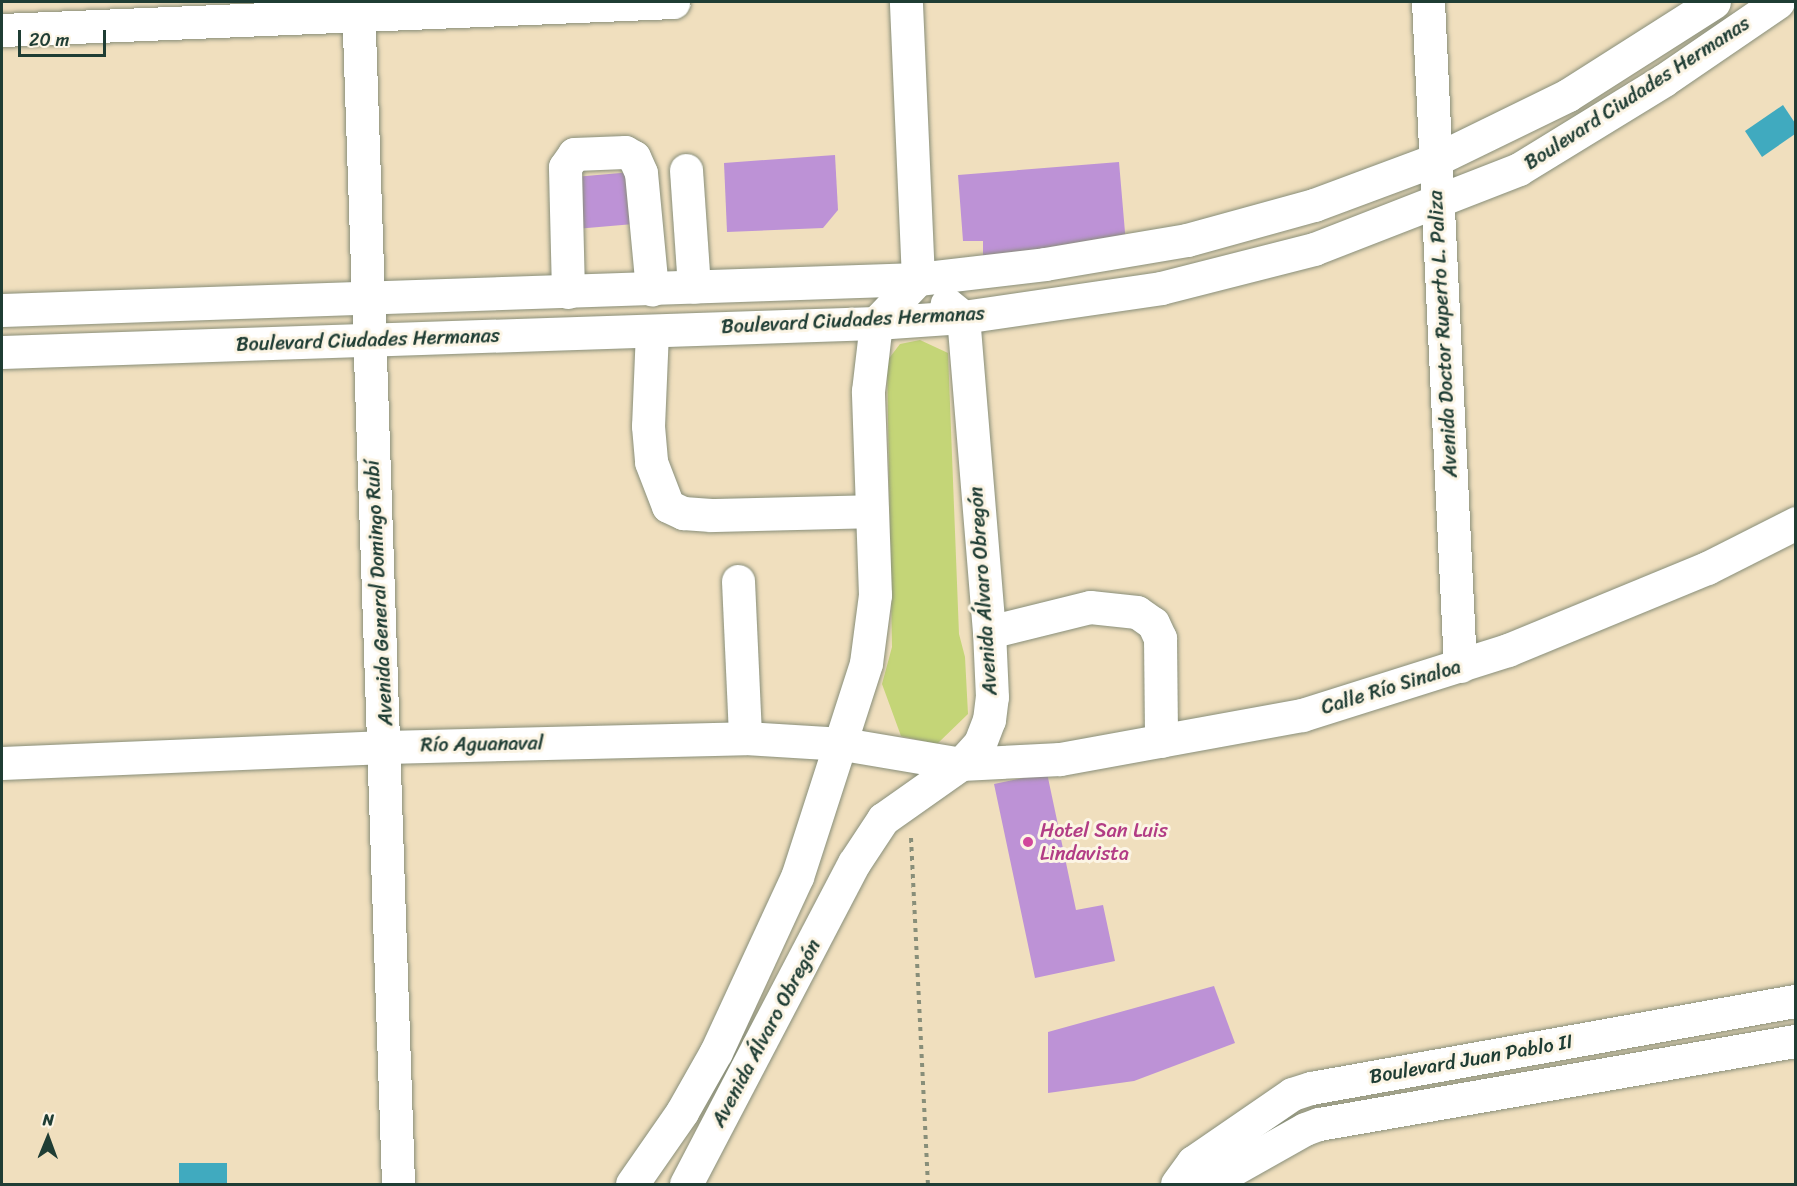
<!DOCTYPE html>
<meta charset="utf-8">
<style>
body{margin:0}
#map{position:relative;width:1797px;height:1186px;overflow:hidden;background:#f0dfbe;font-family:Sriracha,sans-serif}
div>[style]{position:absolute}
[style*='--x']{left:calc(var(--x)*1px);top:calc(var(--y)*1px);width:calc(var(--w)*1px);rotate:calc(var(--a)*1deg)}
.green>*{inset:0;background:#c4d577}
.water>*{inset:0;background:#40aabf;transform-origin:0 0}
.building>*{inset:0;background:#bd92d6;transform-origin:0 0}
.path>*{height:4px;margin-top:-2px;transform-origin:0;background:repeating-linear-gradient(90deg,#888e79 0 4.5px,transparent 0 9px)}
.roads{filter:drop-shadow(0 0 2px #888e79) drop-shadow(0 0 2px #888e79)}
.minor>*{height:33px;margin:-16.5px;padding:0 16.5px;transform-origin:16.5px;border-radius:16.5px;background:#fff}
.major>*{height:33px;margin:-16.5px;padding:0 16.5px;transform-origin:16.5px;border-radius:16.5px;background:#fff}
.dots>*{width:16px;height:16px;translate:-50% -50%;box-sizing:border-box;border:3px solid #fcf5e5;border-radius:50%}
span{translate:-50% -50%;white-space:nowrap;text-align:center;line-height:1.15;-webkit-text-stroke:6px #fcf5e5;paint-order:stroke}
.street-label{font-size:20px;color:#1f3d34}
.hotel-label{font-size:20px;color:#b23c85}
.left{translate:0 -50%;text-align:left}
.frame{position:absolute;inset:0;border:3px solid #1f3d34;pointer-events:none}
.north{position:absolute;left:18px;top:1108px;width:60px;height:60px;-webkit-text-stroke:4px #fcf5e5;paint-order:stroke;rotate:1deg;font-size:16px;font-weight:700;line-height:24px;text-align:center;color:#1f3d34}
.north::after{content:'';display:block;margin:auto;width:21px;height:27px;background:#1f3d34;clip-path:polygon(50% 0,100% 100%,50% 72%,0 100%)}
.scale{position:absolute;left:18px;top:30px;width:88px;height:27px;box-sizing:border-box;border:3px solid #1f3d34;border-top:0;padding-left:8px;font-size:18px;line-height:21px;white-space:nowrap;color:#1f3d34;-webkit-text-stroke:4px #fcf5e5;paint-order:stroke}
</style>
<div id="map">
<div class="green">
<i style="clip-path:polygon(920px 340px,948px 353px,959px 634px,965px 657px,968px 714px,937px 744px,901px 736px,882px 684px,892px 647px,887px 361px,900px 344px)"></i>
</div>
<div class="water">
<i style="clip-path:polygon(1783px 105px,1795px 123px,1795px 134px,1762px 157px,1745px 131px)"></i>
<i style="left:179px;top:1163px;width:48px;height:21px"></i>
</div>
<div class="building">
<i style="clip-path:polygon(835px 155px,838px 210px,823px 228px,727px 232px,724px 163px)"></i>
<i style="clip-path:polygon(1119px 162px,1126px 244px,983px 265px,983px 241px,963px 241px,958px 175px)"></i>
<i style="left:632px;top:172px;width:52px;height:61px;rotate:85deg"></i>
<i style="clip-path:polygon(1047px 773px,1076px 910px,1103px 905px,1115px 961px,1035px 978px,994px 784px)"></i>
<i style="clip-path:polygon(1214px 986px,1235px 1043px,1134px 1081px,1048px 1093px,1048px 1032px)"></i>
</div>
<div class="path">
<i style="--x:911;--y:838;--w:346;--a:87.2"></i>
</div>
<div class="roads">
<div class="minor">
<i style="--x:358;--y:2;--w:1183;--a:88.06"></i>
<i style="--x:1428;--y:2;--w:665;--a:87.24"></i>
<i style="--x:2;--y:30;--w:672;--a:-2.39"></i>
<i style="--x:686;--y:170;--w:117;--a:86.1"></i>
<i style="--x:568;--y:292;--w:125;--a:-91.4"></i>
<i style="--x:565;--y:167;--w:16;--a:-55"></i>
<i style="--x:574;--y:154;--w:51;--a:-2.2"></i>
<i style="--x:625;--y:152;--w:10;--a:29"></i>
<i style="--x:634;--y:157;--w:17;--a:66"></i>
<i style="--x:641;--y:173;--w:117;--a:84.6"></i>
<i style="--x:652;--y:331;--w:95;--a:92.4"></i>
<i style="--x:648;--y:426;--w:36;--a:85"></i>
<i style="--x:651;--y:462;--w:47;--a:68.9"></i>
<i style="--x:668;--y:506;--w:17;--a:25"></i>
<i style="--x:683;--y:513;--w:28;--a:4"></i>
<i style="--x:711;--y:515;--w:161;--a:-1.4"></i>
<i style="--x:738;--y:581;--w:157;--a:87.4"></i>
<i style="--x:989;--y:632;--w:104;--a:-13.9"></i>
<i style="--x:1090;--y:607;--w:47;--a:6.1"></i>
<i style="--x:1137;--y:612;--w:19;--a:35"></i>
<i style="--x:1153;--y:623;--w:17;--a:65"></i>
<i style="--x:1160;--y:638;--w:103;--a:89.4"></i>
<i style="--x:2;--y:763;--w:384;--a:-2.4"></i>
<i style="--x:386;--y:747;--w:359;--a:-1.4"></i>
<i style="--x:745;--y:738;--w:98;--a:3.5"></i>
<i style="--x:843;--y:744;--w:120;--a:9.6"></i>
<i style="--x:1177;--y:1184;--w:27;--a:-54"></i>
<i style="--x:1193;--y:1162;--w:120;--a:-34.5"></i>
<i style="--x:1292;--y:1094;--w:20;--a:-18"></i>
<i style="--x:1311;--y:1088;--w:493;--a:-10.2"></i>
<i style="--x:1207;--y:1184;--w:112;--a:-29.3"></i>
<i style="--x:1305;--y:1129;--w:15;--a:-20"></i>
<i style="--x:1319;--y:1124;--w:484;--a:-9.9"></i>
</div>
<div class="major">
<i style="--x:2;--y:310;--w:917;--a:-1.94"></i>
<i style="--x:918;--y:279;--w:128;--a:-6.7"></i>
<i style="--x:1045;--y:264;--w:144;--a:-9.6"></i>
<i style="--x:1187;--y:240;--w:132;--a:-15.4"></i>
<i style="--x:1314;--y:205;--w:129;--a:-20.4"></i>
<i style="--x:1435;--y:160;--w:148;--a:-26"></i>
<i style="--x:1568;--y:95;--w:173;--a:-32.5"></i>
<i style="--x:2;--y:352;--w:874;--a:-1.9"></i>
<i style="--x:876;--y:323;--w:87;--a:-3.9"></i>
<i style="--x:963;--y:317;--w:200;--a:-8.3"></i>
<i style="--x:1161;--y:288;--w:158;--a:-14.3"></i>
<i style="--x:1314;--y:249;--w:220;--a:-21.3"></i>
<i style="--x:1519;--y:169;--w:170;--a:-31.5"></i>
<i style="--x:1664;--y:80;--w:138;--a:-34.4"></i>
<i style="--x:961;--y:764;--w:99;--a:-2.9"></i>
<i style="--x:1060;--y:759;--w:246;--a:-10.3"></i>
<i style="--x:1302;--y:715;--w:216;--a:-17.5"></i>
<i style="--x:1508;--y:650;--w:215;--a:-22.4"></i>
<i style="--x:1707;--y:568;--w:100;--a:-26.8"></i>
<i style="--x:632;--y:1184;--w:88;--a:-55.2"></i>
<i style="--x:682;--y:1112;--w:69;--a:-60.5"></i>
<i style="--x:716;--y:1052;--w:193;--a:-65.2"></i>
<i style="--x:797;--y:877;--w:225;--a:-72.1"></i>
<i style="--x:866;--y:663;--w:69;--a:-82.5"></i>
<i style="--x:875;--y:595;--w:204;--a:-92"></i>
<i style="--x:868;--y:391;--w:68;--a:-83.3"></i>
<i style="--x:876;--y:323;--w:61;--a:-46.3"></i>
<i style="--x:918;--y:279;--w:277;--a:-92.5"></i>
<i style="--x:686;--y:1184;--w:362;--a:-62.4"></i>
<i style="--x:854;--y:863;--w:53;--a:-56.6"></i>
<i style="--x:883;--y:819;--w:95;--a:-35.2"></i>
<i style="--x:961;--y:764;--w:28;--a:-48"></i>
<i style="--x:980;--y:743;--w:25;--a:-69"></i>
<i style="--x:989;--y:720;--w:23;--a:-83"></i>
<i style="--x:992;--y:697;--w:65;--a:-92.6"></i>
<i style="--x:989;--y:632;--w:316;--a:-94.7"></i>
<i style="--x:963;--y:317;--w:21;--a:-141"></i>
</div>
</div>
<div class="dots">
<i style="left:1028px;top:842px;background:#d1479c"></i>
</div>
<div class="street-label">
<span style="left:1637px;top:93px;rotate:-33deg">Boulevard Ciudades Hermanas</span>
<span style="left:853px;top:320px;rotate:-3deg">Boulevard Ciudades Hermanas</span>
<span style="left:1443px;top:334px;rotate:-93deg">Avenida Doctor Ruperto L. Paliza</span>
<span style="left:368px;top:340px;rotate:-2deg">Boulevard Ciudades Hermanas</span>
<span style="left:983px;top:591px;rotate:-94deg">Avenida Álvaro Obregón</span>
<span style="left:379px;top:593px;rotate:-93deg">Avenida General Domingo Rubí</span>
<span style="left:1391px;top:687px;rotate:-17deg">Calle Río Sinaloa</span>
<span style="left:482px;top:744px;rotate:-1deg">Río Aguanaval</span>
<span style="left:766px;top:1033px;rotate:-62deg">Avenida Álvaro Obregón</span>
<span style="left:1471px;top:1059px;rotate:-10deg">Boulevard Juan Pablo II</span>
</div>
<div class="hotel-label">
<span class="left" style="left:1040px;top:842px">Hotel San Luis<br>Lindavista</span>
</div>
<div class="frame"></div>
<div class="north">N</div>
<div class="scale">20 m</div>
</div>
